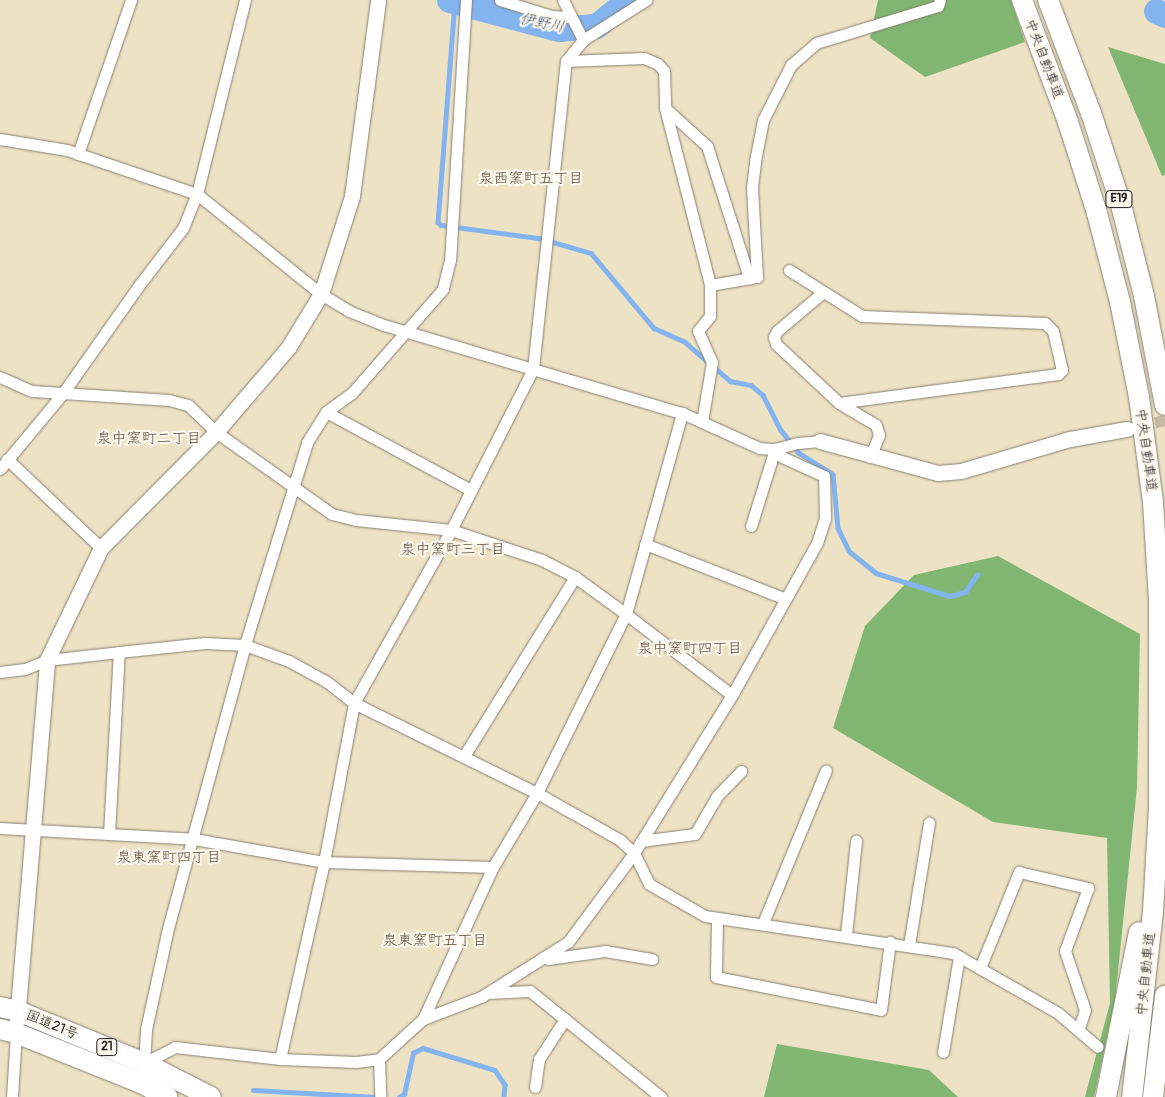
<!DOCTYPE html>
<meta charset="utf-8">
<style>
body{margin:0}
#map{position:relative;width:1165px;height:1097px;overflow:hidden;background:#eee2c4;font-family:Pangolin,"Klee One",sans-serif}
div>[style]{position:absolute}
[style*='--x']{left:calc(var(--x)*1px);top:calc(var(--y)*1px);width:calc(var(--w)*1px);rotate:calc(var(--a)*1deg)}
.forest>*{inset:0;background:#80b672}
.stream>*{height:4.5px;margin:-2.25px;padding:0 2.25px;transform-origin:2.25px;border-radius:2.25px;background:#84b4ef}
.river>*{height:25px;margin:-12.5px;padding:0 12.5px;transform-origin:12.5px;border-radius:12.5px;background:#84b4ef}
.street-tunnel>*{height:11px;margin-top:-5.5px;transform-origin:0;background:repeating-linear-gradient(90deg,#c4baa2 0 11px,transparent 0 16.5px)}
.roads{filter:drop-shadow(0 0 1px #857f70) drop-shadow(0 0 1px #857f70)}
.street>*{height:11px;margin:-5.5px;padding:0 5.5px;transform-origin:5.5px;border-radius:5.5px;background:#fff}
.secondary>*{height:15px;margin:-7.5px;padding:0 7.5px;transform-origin:7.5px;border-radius:7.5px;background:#fff}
.highway>*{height:20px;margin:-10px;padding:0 10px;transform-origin:10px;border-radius:10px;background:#fff}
span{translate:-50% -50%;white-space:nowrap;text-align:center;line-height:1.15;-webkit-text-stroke:4.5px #fbf7ec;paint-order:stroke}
.shield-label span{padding:1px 4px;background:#fbf7ec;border:1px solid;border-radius:4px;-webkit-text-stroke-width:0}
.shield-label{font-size:12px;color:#1c1c1c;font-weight:700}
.street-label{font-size:14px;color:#1c1c1c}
.water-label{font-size:15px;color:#465970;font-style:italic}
.neighbourhood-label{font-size:15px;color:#604c3a}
</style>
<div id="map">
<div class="forest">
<i style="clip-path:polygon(878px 0,1011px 0,1025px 42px,925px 77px,870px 38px)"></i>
<i style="clip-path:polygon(1108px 47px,1165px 64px,1165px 175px,1162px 176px)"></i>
<i style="clip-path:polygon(998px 556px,1140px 634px,1137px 788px,1115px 1000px,1094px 1097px,1085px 1097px,1110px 1003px,1107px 838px,993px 822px,833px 728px,865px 626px,914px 575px)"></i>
<i style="clip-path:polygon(777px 1044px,929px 1070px,958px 1097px,764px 1097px)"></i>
</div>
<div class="stream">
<i style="--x:455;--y:2;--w:221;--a:94.4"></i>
<i style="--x:438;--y:222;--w:4;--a:45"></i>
<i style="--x:441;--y:225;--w:99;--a:7.6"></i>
<i style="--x:539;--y:238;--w:54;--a:16.1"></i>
<i style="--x:591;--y:253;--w:98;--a:50"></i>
<i style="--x:654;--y:328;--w:34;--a:24"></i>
<i style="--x:685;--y:342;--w:29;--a:41"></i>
<i style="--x:713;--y:366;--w:23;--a:41"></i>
<i style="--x:730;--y:381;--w:21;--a:11"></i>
<i style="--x:751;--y:385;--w:16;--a:40"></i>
<i style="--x:763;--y:395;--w:39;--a:63"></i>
<i style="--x:781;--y:430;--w:29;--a:52"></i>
<i style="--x:799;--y:453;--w:40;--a:32"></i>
<i style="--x:833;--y:474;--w:54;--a:84.7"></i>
<i style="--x:838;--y:528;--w:25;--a:64"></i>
<i style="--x:849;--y:551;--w:35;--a:39"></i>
<i style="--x:876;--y:573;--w:77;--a:17.3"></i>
<i style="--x:950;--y:596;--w:16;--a:-15"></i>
<i style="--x:965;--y:592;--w:21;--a:-55"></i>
<i style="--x:253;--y:1090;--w:123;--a:3.3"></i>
<i style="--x:399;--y:1097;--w:6;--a:-31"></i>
<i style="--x:404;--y:1094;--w:42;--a:-77.6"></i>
<i style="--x:413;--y:1053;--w:11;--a:-27"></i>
<i style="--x:423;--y:1048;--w:75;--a:17"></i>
<i style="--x:495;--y:1070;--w:18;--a:56"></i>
<i style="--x:505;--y:1085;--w:12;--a:95"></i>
</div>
<div class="river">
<i style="--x:449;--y:0;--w:114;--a:14.8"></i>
<i style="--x:559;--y:29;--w:37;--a:-5"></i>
<i style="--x:596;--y:26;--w:41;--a:-39.1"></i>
<i style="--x:1156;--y:11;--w:10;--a:24"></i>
</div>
<div class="street-tunnel">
<i style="--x:1139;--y:426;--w:27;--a:-13"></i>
</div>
<div class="roads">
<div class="street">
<i style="--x:466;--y:0;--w:260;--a:93.5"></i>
<i style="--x:450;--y:260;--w:30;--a:104"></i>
<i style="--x:443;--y:289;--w:138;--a:131.2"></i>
<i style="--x:352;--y:393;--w:32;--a:144"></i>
<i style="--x:326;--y:412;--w:36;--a:122"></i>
<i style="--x:307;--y:443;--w:211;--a:107.1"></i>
<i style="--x:245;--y:645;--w:298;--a:105.2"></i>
<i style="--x:167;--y:933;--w:98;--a:102.3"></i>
<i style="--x:146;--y:1029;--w:34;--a:93"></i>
<i style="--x:144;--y:1063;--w:35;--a:-27"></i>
<i style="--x:175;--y:1047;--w:106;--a:6.5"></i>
<i style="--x:280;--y:1059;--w:76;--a:2.3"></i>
<i style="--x:356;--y:1062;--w:23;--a:-7"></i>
<i style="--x:379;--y:1059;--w:59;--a:-42.3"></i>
<i style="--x:423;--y:1019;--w:167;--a:-65.3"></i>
<i style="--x:493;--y:867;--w:86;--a:-59.3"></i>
<i style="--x:537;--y:793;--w:200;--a:-63.6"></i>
<i style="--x:626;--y:614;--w:209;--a:-74.4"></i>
<i style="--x:500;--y:0;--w:53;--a:17.4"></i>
<i style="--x:551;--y:16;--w:18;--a:3"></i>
<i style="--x:563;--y:0;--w:45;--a:63.4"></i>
<i style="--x:566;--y:61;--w:78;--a:-2.2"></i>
<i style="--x:644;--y:58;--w:15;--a:23"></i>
<i style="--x:658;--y:64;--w:9;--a:49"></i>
<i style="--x:664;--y:71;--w:37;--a:88"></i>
<i style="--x:665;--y:108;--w:183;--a:75.7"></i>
<i style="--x:710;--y:285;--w:31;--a:90"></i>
<i style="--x:710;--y:316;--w:19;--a:129"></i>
<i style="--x:698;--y:331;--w:34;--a:66"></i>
<i style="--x:712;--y:362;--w:61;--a:99.5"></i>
<i style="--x:665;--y:108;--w:57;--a:42.1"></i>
<i style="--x:707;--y:146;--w:139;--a:72.3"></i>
<i style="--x:0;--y:139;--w:68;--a:9.3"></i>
<i style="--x:67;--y:150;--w:137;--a:18.7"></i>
<i style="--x:197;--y:194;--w:159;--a:38.9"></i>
<i style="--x:321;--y:294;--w:33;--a:31"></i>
<i style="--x:349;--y:311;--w:38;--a:22"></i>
<i style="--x:384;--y:325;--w:311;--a:16.5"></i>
<i style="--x:682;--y:413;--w:85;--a:24.4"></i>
<i style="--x:759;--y:448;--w:16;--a:4"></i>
<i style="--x:775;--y:449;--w:24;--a:-15"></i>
<i style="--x:798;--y:443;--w:22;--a:-5"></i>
<i style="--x:78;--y:154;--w:163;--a:-71"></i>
<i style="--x:789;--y:270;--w:86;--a:32.2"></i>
<i style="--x:862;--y:316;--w:183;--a:2.2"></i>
<i style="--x:1045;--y:323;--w:11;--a:45"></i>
<i style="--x:1053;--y:331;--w:40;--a:77"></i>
<i style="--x:1062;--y:370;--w:6;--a:135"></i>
<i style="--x:1058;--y:374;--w:221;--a:172.5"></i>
<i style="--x:710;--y:285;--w:48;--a:-9.7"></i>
<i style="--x:757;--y:277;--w:90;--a:-93.2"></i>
<i style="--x:752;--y:187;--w:31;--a:-83"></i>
<i style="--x:756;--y:156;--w:37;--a:-79"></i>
<i style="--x:763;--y:120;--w:62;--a:-63"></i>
<i style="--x:791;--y:65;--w:33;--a:-41"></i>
<i style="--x:816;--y:43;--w:127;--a:-16.9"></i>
<i style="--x:938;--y:6;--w:6;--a:-72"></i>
<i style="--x:822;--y:293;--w:59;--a:139.8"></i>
<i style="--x:777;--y:331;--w:7;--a:117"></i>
<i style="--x:774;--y:337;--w:7;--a:74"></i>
<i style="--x:776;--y:344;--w:86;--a:43.1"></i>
<i style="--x:839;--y:403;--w:43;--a:30.7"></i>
<i style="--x:876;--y:425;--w:10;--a:73"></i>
<i style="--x:879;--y:435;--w:24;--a:112"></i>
<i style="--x:0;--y:377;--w:35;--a:24"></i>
<i style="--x:32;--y:391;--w:137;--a:3.8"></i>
<i style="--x:169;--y:400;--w:20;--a:15"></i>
<i style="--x:188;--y:405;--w:39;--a:44"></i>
<i style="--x:216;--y:432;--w:142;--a:35.3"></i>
<i style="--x:332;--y:514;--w:25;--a:14"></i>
<i style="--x:356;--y:520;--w:96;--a:6"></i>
<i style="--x:451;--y:530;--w:96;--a:18.2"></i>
<i style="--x:542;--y:560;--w:37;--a:27"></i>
<i style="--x:575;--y:577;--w:63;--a:36"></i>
<i style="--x:626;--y:614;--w:133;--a:37.4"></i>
<i style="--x:326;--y:412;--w:162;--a:28.3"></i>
<i style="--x:7;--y:459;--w:129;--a:43.4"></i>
<i style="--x:0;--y:469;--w:99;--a:-50.3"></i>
<i style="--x:63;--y:393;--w:133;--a:-54.8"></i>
<i style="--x:140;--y:284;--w:71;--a:-52.5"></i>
<i style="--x:183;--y:228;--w:37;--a:-68"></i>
<i style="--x:197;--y:194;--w:200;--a:-76.1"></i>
<i style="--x:751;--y:526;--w:81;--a:-72.7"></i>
<i style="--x:645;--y:544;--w:151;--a:21.3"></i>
<i style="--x:0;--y:672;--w:25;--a:-7"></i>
<i style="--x:25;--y:669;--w:24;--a:-22"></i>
<i style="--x:47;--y:660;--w:72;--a:-6.3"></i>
<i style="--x:119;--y:652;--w:86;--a:-6"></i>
<i style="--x:205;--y:643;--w:40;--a:2.9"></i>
<i style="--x:245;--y:645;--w:47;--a:20"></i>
<i style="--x:289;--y:661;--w:43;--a:28.9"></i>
<i style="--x:327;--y:682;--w:34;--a:38"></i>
<i style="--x:354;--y:703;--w:204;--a:26.2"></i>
<i style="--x:537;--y:793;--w:95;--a:29.5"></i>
<i style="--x:620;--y:840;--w:19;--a:43"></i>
<i style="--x:634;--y:853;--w:34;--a:64"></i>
<i style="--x:649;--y:884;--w:64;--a:29.7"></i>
<i style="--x:705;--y:916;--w:251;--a:8.5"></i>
<i style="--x:953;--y:953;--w:121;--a:29.7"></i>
<i style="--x:1058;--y:1013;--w:52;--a:40.4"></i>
<i style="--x:464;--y:756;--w:211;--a:-58.2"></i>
<i style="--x:0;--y:828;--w:194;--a:3.2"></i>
<i style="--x:194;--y:839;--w:132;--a:10"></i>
<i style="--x:324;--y:862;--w:169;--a:1.7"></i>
<i style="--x:109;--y:834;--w:182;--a:-86.9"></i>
<i style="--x:641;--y:841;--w:54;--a:-7.4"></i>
<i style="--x:695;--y:834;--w:44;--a:-59.9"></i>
<i style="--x:717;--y:796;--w:35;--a:-46"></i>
<i style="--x:717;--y:918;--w:59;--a:91"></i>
<i style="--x:716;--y:977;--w:168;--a:11.3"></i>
<i style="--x:881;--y:1010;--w:69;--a:-82.5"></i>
<i style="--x:763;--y:923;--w:165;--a:-67.6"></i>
<i style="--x:846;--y:935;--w:95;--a:-83.9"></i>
<i style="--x:909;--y:945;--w:124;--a:-80.7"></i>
<i style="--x:548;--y:959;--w:58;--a:-8"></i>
<i style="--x:605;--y:951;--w:48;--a:9.7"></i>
<i style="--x:980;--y:968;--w:104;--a:-67.9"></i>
<i style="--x:1019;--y:872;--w:71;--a:13.1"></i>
<i style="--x:1088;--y:888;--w:67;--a:110.1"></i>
<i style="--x:1065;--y:951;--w:62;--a:71.3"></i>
<i style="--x:1085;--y:1010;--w:21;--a:109"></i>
<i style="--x:488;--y:993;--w:42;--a:-2.7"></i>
<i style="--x:530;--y:991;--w:169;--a:39"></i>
<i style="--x:423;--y:1019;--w:62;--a:-20.8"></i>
<i style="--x:481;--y:997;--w:103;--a:-32.3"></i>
<i style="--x:568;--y:942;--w:111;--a:-53.4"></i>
<i style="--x:634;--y:853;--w:186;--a:-58.2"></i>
<i style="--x:732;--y:695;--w:174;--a:-60.8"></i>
<i style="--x:817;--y:543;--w:25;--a:-72"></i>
<i style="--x:825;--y:519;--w:43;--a:-91.3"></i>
<i style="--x:824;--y:476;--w:46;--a:-155.7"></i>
<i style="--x:782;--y:457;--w:11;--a:-131"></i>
<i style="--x:943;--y:1052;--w:97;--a:-80.5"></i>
<i style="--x:280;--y:1059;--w:202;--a:-77.4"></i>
<i style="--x:324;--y:862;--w:162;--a:-79.3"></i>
<i style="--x:354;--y:703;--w:198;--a:-60.7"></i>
<i style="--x:451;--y:530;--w:181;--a:-63"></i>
<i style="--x:533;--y:369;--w:310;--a:-83.9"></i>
<i style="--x:566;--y:61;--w:27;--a:-51"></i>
<i style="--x:583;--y:40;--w:75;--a:-32.4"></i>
<i style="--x:379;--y:1059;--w:38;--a:88"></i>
<i style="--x:535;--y:1087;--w:28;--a:-82"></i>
<i style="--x:539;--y:1059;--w:48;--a:-57"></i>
<i style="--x:12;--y:1097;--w:64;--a:-86.4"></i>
</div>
<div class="secondary">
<i style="--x:820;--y:441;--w:122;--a:15.2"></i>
<i style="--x:938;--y:473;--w:23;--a:-5"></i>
<i style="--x:961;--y:471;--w:114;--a:-16.4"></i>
<i style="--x:1070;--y:439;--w:58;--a:-10"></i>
<i style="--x:17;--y:1020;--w:361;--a:-85.2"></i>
<i style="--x:47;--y:660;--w:124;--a:-64.3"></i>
<i style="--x:101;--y:548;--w:163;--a:-45.2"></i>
<i style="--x:216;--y:432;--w:111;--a:-49.4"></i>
<i style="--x:288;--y:348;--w:63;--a:-58.6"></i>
<i style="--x:321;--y:294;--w:103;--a:-72.4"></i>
<i style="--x:352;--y:196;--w:198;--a:-82.4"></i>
</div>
<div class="highway">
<i style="--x:1022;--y:0;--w:130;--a:69.3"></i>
<i style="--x:1068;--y:122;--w:96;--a:72.3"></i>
<i style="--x:1097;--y:213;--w:92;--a:75.5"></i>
<i style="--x:1120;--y:302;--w:97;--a:78.7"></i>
<i style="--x:1139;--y:397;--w:106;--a:82.4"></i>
<i style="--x:1153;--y:502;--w:99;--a:86.5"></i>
<i style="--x:1159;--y:601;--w:207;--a:90"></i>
<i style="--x:1159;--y:808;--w:103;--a:93.3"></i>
<i style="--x:1153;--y:911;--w:187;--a:96.4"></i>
<i style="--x:1048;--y:0;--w:121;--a:69.2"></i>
<i style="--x:1091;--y:113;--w:97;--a:71.9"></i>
<i style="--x:1121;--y:205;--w:94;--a:75.8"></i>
<i style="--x:1144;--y:296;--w:111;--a:79.1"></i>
<i style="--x:0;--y:1007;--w:18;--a:13"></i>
<i style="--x:18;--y:1011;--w:136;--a:22.4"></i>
<i style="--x:144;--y:1063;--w:75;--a:26.9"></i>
<i style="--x:0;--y:1029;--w:16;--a:14"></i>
<i style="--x:16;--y:1033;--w:135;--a:21.8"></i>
<i style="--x:141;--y:1083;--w:30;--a:28"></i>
<i style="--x:1106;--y:1097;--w:168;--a:-78.7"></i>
<i style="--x:1153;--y:1097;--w:102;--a:-83.2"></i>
</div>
</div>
<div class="shield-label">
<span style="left:1119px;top:199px">E19</span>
<span style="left:107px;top:1047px">21</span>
</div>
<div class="street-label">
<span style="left:1044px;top:59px;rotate:69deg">中央自動車道</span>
<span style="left:1146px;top:450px;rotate:82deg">中央自動車道</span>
<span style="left:1146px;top:974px;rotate:-84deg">中央自動車道</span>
<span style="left:52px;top:1025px;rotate:22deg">国道21号</span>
</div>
<div class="water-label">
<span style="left:542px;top:23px;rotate:11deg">伊野川</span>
</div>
<div class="neighbourhood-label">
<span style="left:531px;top:179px">泉西窯町五丁目</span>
<span style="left:149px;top:439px">泉中窯町二丁目</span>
<span style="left:453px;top:550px">泉中窯町三丁目</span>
<span style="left:690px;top:649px">泉中窯町四丁目</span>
<span style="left:169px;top:858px">泉東窯町四丁目</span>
<span style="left:435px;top:941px">泉東窯町五丁目</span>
</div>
</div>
